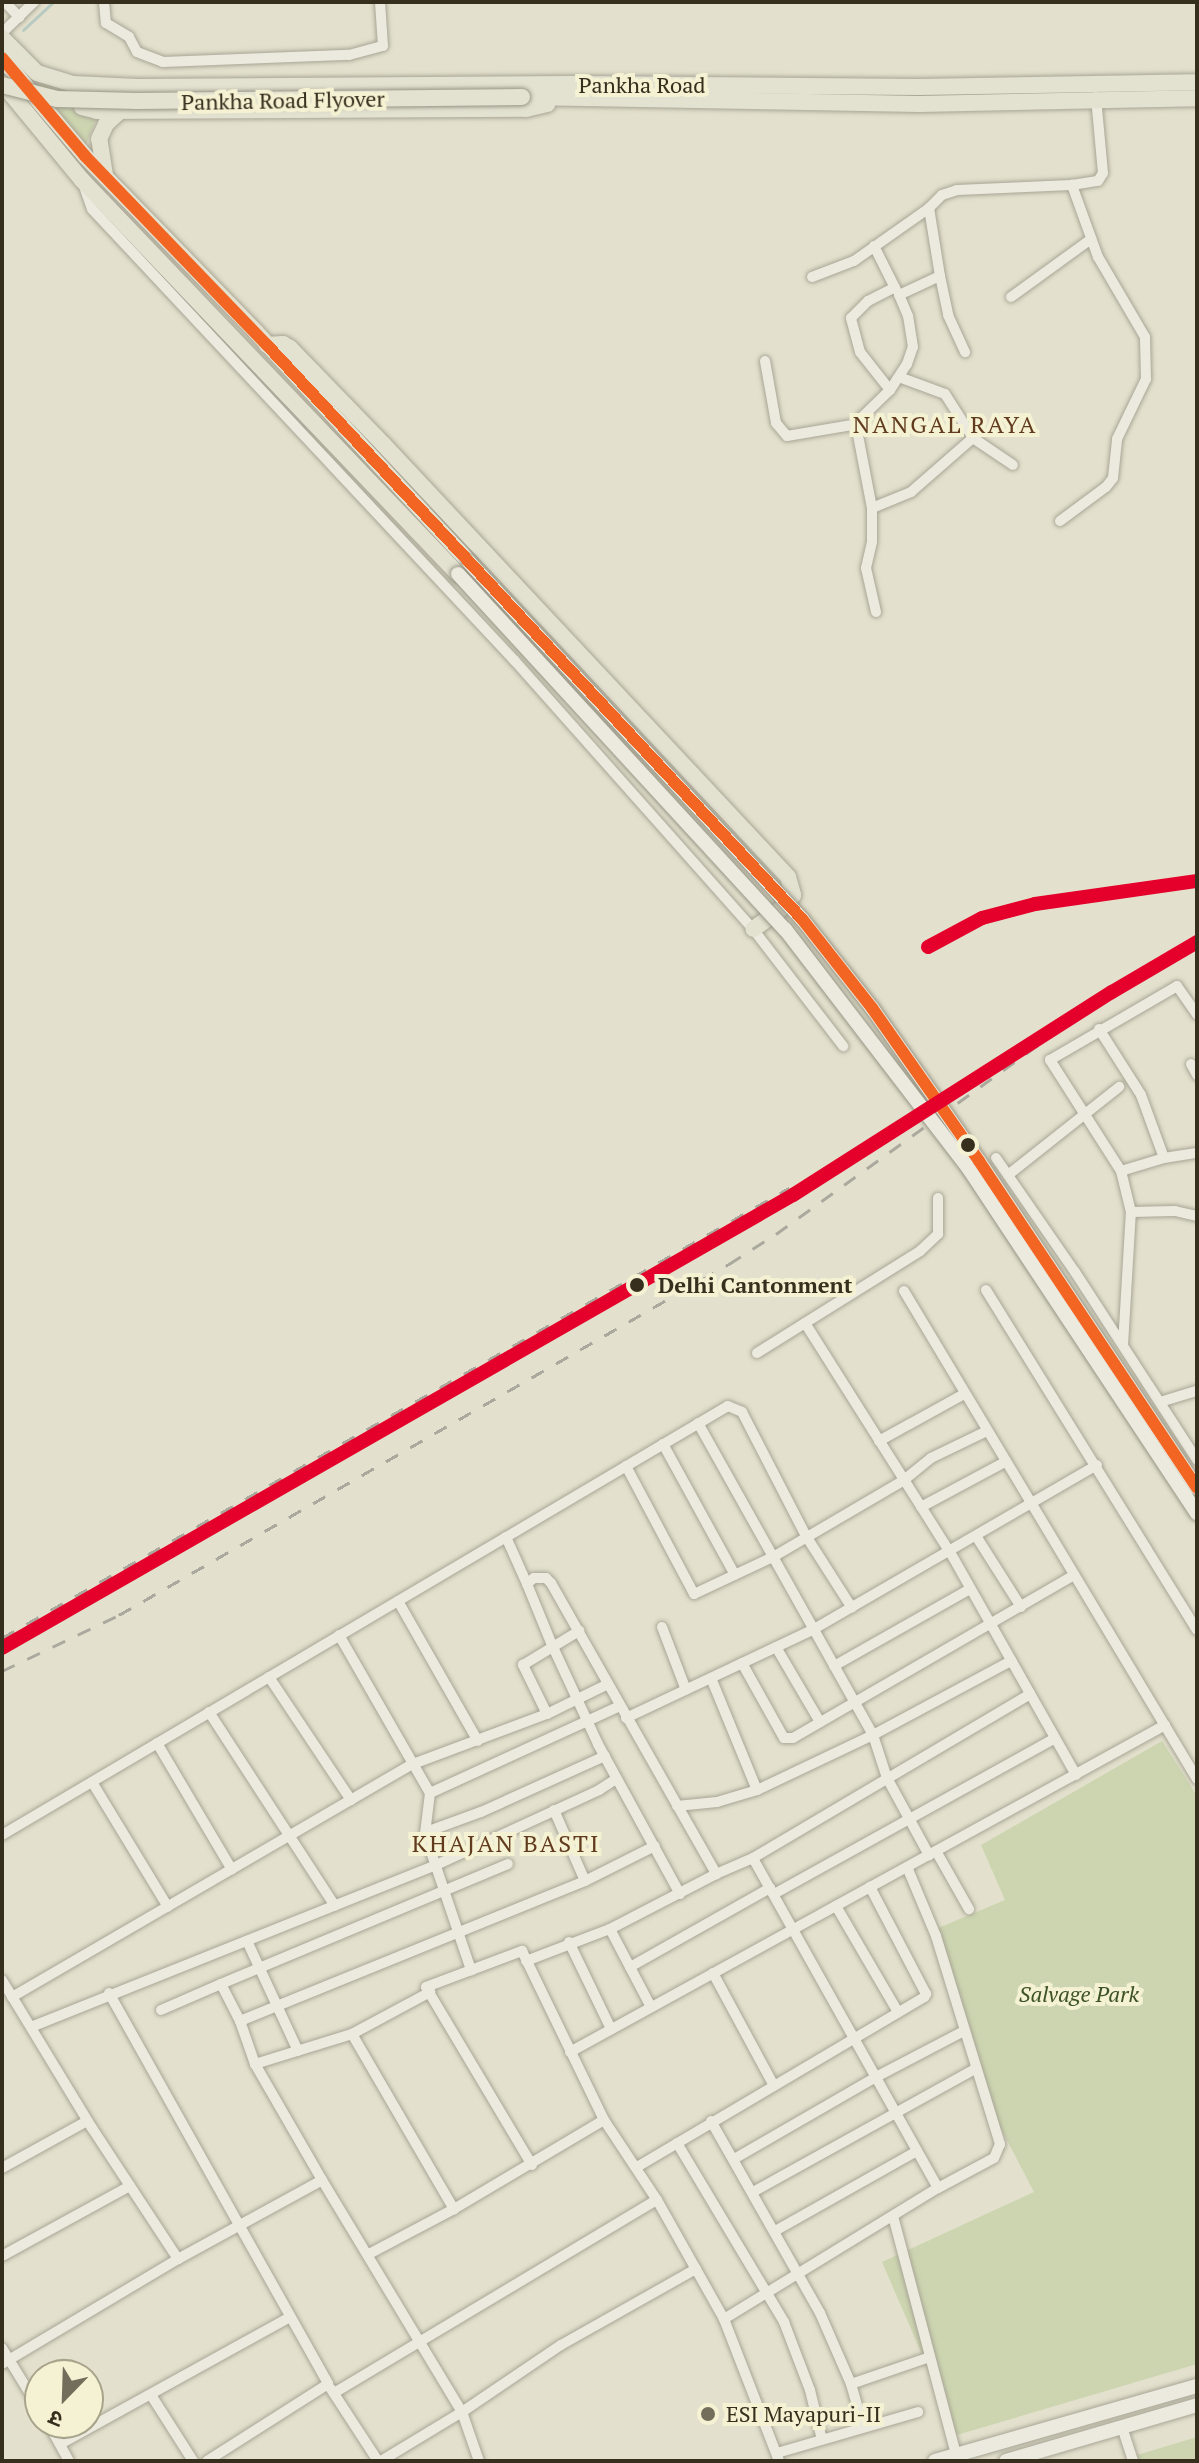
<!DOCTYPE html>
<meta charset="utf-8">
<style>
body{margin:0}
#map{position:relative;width:1199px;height:2463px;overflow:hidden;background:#e3e1cd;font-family:"PT Serif","Noto Sans Devanagari",serif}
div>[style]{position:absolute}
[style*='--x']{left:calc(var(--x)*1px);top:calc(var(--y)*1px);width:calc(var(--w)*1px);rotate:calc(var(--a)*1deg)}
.green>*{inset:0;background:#ccd5b0}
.stream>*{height:3px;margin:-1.5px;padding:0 1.5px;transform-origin:1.5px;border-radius:1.5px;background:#b8cac2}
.roads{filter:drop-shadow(0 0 2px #a9a596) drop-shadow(0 0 2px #a9a596)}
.minor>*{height:10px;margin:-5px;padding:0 5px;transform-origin:5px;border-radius:5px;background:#eceade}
.secondary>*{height:14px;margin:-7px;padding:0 7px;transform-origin:7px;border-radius:7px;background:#eceade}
.primary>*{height:16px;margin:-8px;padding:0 8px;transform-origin:8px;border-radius:8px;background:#e3e1d0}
.rail>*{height:3px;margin-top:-1.5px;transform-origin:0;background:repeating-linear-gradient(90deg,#aba99e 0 14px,transparent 0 28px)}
.bridges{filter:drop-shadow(0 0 2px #989586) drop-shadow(0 0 2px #989586)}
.secondary-bridge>*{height:14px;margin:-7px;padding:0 7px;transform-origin:7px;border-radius:7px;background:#eceade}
.primary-bridge>*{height:16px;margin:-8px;padding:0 8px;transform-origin:8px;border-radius:8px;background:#e3e1d0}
.bus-1>*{height:12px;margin:-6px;padding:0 6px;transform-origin:6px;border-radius:6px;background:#f26522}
.rail-1>*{height:14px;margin:-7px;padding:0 7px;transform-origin:7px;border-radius:7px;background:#e4002b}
.dots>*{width:22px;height:22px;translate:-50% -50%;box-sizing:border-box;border:4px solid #f4f2d3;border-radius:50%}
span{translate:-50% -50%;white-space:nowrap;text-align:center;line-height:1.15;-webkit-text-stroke:8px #f4f2d3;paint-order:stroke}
.street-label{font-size:22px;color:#372f1e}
.stop-label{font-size:22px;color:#372f1e;font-weight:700}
.left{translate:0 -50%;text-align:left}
.park-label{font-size:22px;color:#3e5325;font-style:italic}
.poi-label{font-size:22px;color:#372f1e}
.neighbourhood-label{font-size:24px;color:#623b1f;letter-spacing:2px}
.frame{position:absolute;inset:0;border:4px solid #372f1e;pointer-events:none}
.north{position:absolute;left:24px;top:2359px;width:80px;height:80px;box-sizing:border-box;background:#f4f2d3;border:2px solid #a8a48b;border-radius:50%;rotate:203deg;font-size:22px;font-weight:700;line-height:32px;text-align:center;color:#372f1e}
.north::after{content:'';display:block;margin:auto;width:28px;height:36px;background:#736d5b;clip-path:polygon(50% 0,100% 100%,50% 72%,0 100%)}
</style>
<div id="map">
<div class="green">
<i style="clip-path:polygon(19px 70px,76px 89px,97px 116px,85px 148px)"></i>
<i style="clip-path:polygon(1162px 1741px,1197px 1796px,1197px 2364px,957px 2435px,882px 2262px,1034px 2192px,996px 2119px,931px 1931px,1005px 1900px,981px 1845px)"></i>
<i style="clip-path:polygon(1197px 2437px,1197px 2461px,1139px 2461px,1137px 2455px)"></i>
</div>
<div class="stream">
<i style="--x:23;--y:30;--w:41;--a:-43"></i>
</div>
<div class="roads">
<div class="minor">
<i style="--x:5;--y:2;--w:21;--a:47"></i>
<i style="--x:104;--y:2;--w:21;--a:85"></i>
<i style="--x:106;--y:23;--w:27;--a:31"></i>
<i style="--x:129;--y:37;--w:17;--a:62"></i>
<i style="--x:137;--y:52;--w:28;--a:21"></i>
<i style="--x:163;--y:62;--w:186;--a:-2.2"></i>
<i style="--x:349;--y:55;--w:35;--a:-15"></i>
<i style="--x:383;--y:46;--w:44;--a:-93.9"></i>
<i style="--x:2;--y:33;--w:45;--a:-44.1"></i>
<i style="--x:84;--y:186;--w:24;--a:71"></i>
<i style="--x:92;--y:209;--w:619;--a:46.9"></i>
<i style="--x:515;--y:661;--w:358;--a:48.4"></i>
<i style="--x:753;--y:929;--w:148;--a:52.4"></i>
<i style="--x:874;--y:246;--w:49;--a:63.4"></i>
<i style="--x:940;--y:276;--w:40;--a:78"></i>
<i style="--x:948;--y:315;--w:41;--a:65.3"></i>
<i style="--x:812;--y:277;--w:45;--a:-20.9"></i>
<i style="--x:854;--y:261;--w:92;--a:-35.2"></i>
<i style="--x:1011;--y:297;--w:99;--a:-35.9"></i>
<i style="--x:765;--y:361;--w:63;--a:79.9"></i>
<i style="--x:776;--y:423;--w:17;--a:50"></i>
<i style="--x:787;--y:436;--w:72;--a:-9.6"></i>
<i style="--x:899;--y:377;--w:49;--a:20.3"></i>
<i style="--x:945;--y:394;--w:52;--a:57.5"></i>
<i style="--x:973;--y:438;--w:48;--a:34"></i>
<i style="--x:890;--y:390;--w:48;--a:-128.3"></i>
<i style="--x:860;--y:352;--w:35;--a:-105"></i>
<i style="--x:851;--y:318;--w:24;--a:-45"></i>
<i style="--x:868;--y:301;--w:30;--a:-27"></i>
<i style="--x:872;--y:508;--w:42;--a:-22.3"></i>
<i style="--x:911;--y:492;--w:82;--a:-41.1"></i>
<i style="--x:1060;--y:521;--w:57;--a:-36.5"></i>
<i style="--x:1106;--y:487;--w:11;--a:-52"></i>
<i style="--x:1113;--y:478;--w:39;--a:-84"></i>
<i style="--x:1117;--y:439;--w:67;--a:-64.2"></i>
<i style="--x:1146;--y:379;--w:42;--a:-91.4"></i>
<i style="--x:1145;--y:337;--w:93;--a:-120.4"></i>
<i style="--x:1098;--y:257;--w:77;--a:-109.9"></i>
<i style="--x:1072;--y:185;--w:26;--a:-9"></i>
<i style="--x:1098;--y:181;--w:9;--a:-58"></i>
<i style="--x:1103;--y:173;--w:76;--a:-95.3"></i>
<i style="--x:876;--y:612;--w:45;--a:-102.8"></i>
<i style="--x:866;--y:568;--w:27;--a:-77"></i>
<i style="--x:872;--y:542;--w:34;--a:-90"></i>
<i style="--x:872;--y:508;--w:79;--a:-100.9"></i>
<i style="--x:857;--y:430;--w:13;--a:-72"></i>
<i style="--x:861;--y:418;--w:40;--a:-44"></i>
<i style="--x:890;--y:390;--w:31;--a:-57"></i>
<i style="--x:907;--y:364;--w:18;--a:-71"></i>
<i style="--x:913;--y:347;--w:31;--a:-99"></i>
<i style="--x:908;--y:316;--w:23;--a:-113"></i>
<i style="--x:899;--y:295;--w:45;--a:-24.9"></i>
<i style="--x:940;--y:276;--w:69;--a:-99.2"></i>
<i style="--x:929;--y:208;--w:18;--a:-45"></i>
<i style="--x:942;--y:195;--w:16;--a:-18"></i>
<i style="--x:957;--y:190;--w:115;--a:-2.5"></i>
<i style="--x:1099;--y:1029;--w:78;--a:57.5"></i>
<i style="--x:1141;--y:1095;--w:67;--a:69.9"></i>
<i style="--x:1191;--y:1064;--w:13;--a:61"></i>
<i style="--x:996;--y:1158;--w:139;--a:55.3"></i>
<i style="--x:1075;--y:1272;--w:224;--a:57"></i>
<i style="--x:1121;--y:1171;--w:132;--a:-122.6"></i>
<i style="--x:1050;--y:1060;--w:147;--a:-30.2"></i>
<i style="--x:1177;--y:986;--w:35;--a:55"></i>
<i style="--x:1008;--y:1175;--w:142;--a:-38.4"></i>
<i style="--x:1131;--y:1212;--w:44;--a:-1.3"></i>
<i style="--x:1175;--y:1211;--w:23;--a:13"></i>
<i style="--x:986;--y:1290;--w:400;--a:58.2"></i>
<i style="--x:904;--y:1291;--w:569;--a:59.02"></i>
<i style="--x:805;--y:1323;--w:271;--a:57.7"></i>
<i style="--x:950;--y:1552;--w:256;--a:60.5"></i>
<i style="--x:1123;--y:1345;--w:133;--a:-86.6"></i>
<i style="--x:1131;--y:1212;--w:42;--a:-103.7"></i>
<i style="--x:1121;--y:1171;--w:45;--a:-16.8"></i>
<i style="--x:1164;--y:1158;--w:33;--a:-9"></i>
<i style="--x:757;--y:1353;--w:192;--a:-32"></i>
<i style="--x:920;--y:1251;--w:25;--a:-43"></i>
<i style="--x:938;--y:1234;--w:36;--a:-90"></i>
<i style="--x:1160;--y:1402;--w:39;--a:-17"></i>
<i style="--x:698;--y:1423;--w:358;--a:60.7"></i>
<i style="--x:873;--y:1735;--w:45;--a:72"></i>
<i style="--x:887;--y:1778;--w:88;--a:61.4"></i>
<i style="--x:879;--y:1441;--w:97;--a:-28.9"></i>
<i style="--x:663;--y:1444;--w:149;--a:61.2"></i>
<i style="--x:626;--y:1466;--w:145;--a:62"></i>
<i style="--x:694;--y:1594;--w:87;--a:-25.1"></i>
<i style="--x:773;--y:1557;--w:152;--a:-30.4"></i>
<i style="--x:904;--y:1480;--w:35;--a:-39"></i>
<i style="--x:931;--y:1458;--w:62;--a:-25.7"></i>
<i style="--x:921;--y:1507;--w:95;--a:-28.2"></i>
<i style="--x:976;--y:1536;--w:84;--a:57.6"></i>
<i style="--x:506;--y:1537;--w:51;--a:65.9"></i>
<i style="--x:398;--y:1601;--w:161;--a:60.3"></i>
<i style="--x:662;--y:1627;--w:67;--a:69.1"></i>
<i style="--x:339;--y:1635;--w:182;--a:60.1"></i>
<i style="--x:430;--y:1793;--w:41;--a:97"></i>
<i style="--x:425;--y:1834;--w:144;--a:71.3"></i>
<i style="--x:776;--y:1647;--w:87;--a:59.6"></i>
<i style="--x:742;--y:1663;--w:86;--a:60.8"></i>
<i style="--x:784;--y:1738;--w:9;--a:0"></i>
<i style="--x:793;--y:1738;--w:325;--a:-30.1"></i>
<i style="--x:834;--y:1666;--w:156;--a:-29.5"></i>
<i style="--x:269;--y:1677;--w:148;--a:56.3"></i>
<i style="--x:711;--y:1678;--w:121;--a:67.7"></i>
<i style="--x:209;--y:1712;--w:231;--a:57"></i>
<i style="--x:547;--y:1714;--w:55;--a:-116.1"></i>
<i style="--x:523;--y:1665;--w:66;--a:-31.3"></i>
<i style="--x:626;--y:1718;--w:208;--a:-25.3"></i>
<i style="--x:814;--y:1629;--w:327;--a:-30.1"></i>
<i style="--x:157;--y:1743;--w:147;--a:59.4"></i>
<i style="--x:92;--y:1782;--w:146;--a:58.7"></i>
<i style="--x:430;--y:1793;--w:209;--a:-24.6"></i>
<i style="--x:677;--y:1806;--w:40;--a:-5.7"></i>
<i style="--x:717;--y:1802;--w:42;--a:-16.7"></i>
<i style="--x:757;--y:1790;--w:128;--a:-25.4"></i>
<i style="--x:873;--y:1735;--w:157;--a:-28.2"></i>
<i style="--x:554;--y:1810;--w:77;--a:66.4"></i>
<i style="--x:426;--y:1832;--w:59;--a:-20"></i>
<i style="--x:481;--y:1812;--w:136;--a:-24.3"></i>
<i style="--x:2;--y:1835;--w:843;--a:-30.58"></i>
<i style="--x:728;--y:1406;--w:15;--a:23"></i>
<i style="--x:742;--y:1412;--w:140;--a:62.7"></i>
<i style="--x:806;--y:1536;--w:85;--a:57.4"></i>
<i style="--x:936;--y:1851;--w:67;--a:60.4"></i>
<i style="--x:907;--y:1867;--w:75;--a:67.2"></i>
<i style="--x:936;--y:1936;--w:218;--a:72.9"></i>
<i style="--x:1000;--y:2144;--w:15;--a:113"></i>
<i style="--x:994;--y:2158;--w:64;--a:151.8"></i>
<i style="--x:680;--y:1894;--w:171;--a:-118.7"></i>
<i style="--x:598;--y:1744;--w:109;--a:-114.9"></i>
<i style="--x:552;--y:1645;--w:66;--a:-112.3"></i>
<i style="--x:527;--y:1584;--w:9;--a:-41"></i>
<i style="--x:534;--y:1578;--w:12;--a:0"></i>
<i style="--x:546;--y:1578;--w:7;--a:45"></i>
<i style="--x:551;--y:1583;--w:335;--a:60.4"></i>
<i style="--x:716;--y:1874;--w:40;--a:-23.4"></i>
<i style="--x:753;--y:1858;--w:322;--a:-30.6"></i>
<i style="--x:774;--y:1894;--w:321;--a:-29"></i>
<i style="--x:836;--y:1906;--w:123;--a:59.7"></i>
<i style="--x:610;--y:1929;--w:88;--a:62.3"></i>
<i style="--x:247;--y:1941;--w:121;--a:65.1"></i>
<i style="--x:569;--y:1942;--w:97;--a:64.2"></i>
<i style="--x:526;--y:1961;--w:90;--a:-20.9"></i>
<i style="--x:610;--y:1929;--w:119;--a:-27.4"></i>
<i style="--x:630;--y:1967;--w:161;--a:-29.4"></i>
<i style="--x:713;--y:1973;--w:128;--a:61.6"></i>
<i style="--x:2;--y:1980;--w:173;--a:58.7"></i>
<i style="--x:92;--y:2128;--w:157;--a:56.7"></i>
<i style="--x:178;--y:2259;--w:205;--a:149.2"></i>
<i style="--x:221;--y:1984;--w:311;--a:-22.7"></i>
<i style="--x:109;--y:1993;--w:448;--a:60.7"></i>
<i style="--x:328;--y:2384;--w:143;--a:147.5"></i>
<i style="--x:12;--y:1997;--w:464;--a:-30.2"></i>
<i style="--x:413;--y:1764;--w:143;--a:-20.5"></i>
<i style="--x:547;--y:1714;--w:68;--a:-26.2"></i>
<i style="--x:161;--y:2010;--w:65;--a:-23.4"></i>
<i style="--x:221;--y:1984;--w:42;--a:62.8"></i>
<i style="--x:240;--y:2021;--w:46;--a:70.8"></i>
<i style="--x:240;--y:2021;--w:372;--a:-22.1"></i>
<i style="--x:585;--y:1881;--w:78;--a:-26.6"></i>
<i style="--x:31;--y:2027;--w:434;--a:-21.8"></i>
<i style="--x:434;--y:1866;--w:182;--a:-24.7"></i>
<i style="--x:599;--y:1790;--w:20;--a:-33"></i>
<i style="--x:352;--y:2034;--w:89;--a:-28.3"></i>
<i style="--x:570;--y:2052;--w:679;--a:-28.79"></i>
<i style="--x:711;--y:2121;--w:221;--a:60.4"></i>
<i style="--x:820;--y:2313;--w:77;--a:66.4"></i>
<i style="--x:851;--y:2384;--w:25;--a:74"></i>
<i style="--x:858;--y:2408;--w:21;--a:90"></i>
<i style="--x:677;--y:2143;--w:209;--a:59.1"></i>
<i style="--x:784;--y:2322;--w:73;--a:69.1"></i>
<i style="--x:810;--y:2390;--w:51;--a:76.5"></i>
<i style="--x:734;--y:2159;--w:164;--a:-30"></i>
<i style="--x:876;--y:2077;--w:99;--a:-27.6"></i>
<i style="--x:532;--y:2165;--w:207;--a:-120.8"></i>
<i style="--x:426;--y:1987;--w:103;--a:-20.6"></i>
<i style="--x:522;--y:1951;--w:188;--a:64.1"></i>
<i style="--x:604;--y:2120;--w:96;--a:56.5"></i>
<i style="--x:657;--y:2200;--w:137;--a:60.6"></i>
<i style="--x:724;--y:2319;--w:152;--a:68.8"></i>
<i style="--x:637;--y:2167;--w:334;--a:-30.6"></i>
<i style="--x:924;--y:1997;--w:4;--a:-56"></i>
<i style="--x:926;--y:1994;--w:121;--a:-117.6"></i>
<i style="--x:2;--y:2168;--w:97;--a:-28.9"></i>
<i style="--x:322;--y:2180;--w:134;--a:-120"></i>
<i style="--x:255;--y:2064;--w:102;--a:-17.2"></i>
<i style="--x:352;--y:2034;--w:203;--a:59.8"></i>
<i style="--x:454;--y:2209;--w:96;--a:152.1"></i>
<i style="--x:753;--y:2192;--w:254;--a:-29"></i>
<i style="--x:454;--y:2209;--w:174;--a:-30.7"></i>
<i style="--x:893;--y:2216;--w:246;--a:75.2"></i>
<i style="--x:775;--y:2231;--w:163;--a:-29.4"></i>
<i style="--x:2;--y:2256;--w:146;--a:-28.7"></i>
<i style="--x:178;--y:2259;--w:164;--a:-28.7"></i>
<i style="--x:322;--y:2180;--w:271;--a:58.9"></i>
<i style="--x:462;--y:2412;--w:52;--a:70.9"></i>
<i style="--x:724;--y:2319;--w:251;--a:-31.5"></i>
<i style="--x:938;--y:2188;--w:378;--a:-119.3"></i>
<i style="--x:2;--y:2348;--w:73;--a:58.5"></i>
<i style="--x:851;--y:2384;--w:83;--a:-18.9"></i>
<i style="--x:331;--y:2389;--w:86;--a:56.9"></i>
<i style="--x:334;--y:2393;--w:376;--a:-30.9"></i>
<i style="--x:151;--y:2395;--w:78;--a:57.5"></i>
<i style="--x:48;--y:2423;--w:43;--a:61.1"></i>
<i style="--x:1122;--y:2427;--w:36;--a:72"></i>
<i style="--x:60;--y:2444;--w:260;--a:-28.9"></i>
<i style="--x:777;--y:2453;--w:147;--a:-16.2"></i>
<i style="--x:381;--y:2461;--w:95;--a:-31.2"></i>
<i style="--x:462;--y:2412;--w:120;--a:-34.1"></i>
<i style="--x:561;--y:2345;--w:155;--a:-29.4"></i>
</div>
<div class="secondary">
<i style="--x:935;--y:2461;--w:273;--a:-16"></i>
<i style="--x:1006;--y:2461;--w:199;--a:-16.3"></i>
</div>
<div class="primary">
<i style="--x:2;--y:38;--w:49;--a:45"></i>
<i style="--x:37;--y:73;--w:38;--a:17"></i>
<i style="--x:73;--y:84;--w:65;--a:2.6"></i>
<i style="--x:138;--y:87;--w:434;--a:-0.4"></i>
<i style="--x:572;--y:84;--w:347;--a:0.5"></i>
<i style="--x:919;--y:87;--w:278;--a:-1"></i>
<i style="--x:2;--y:58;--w:128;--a:49.7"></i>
<i style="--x:85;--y:156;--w:245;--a:45.8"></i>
<i style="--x:256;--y:332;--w:313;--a:47.2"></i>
<i style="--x:2;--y:83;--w:126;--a:50.5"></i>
<i style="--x:82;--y:180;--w:545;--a:46.34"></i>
<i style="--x:79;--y:90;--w:17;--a:80"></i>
<i style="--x:82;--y:107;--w:16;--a:15"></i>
<i style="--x:97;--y:111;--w:429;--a:-0.3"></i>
<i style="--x:526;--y:109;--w:22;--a:-13"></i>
<i style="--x:522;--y:97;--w:397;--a:1"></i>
<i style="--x:919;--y:104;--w:278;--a:-1.2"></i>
<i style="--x:105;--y:175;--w:36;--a:-99"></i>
<i style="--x:99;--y:139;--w:17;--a:-65"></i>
<i style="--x:106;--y:124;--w:19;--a:-43"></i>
<i style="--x:267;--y:345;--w:16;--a:-4"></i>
<i style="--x:283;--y:344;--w:8;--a:30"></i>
<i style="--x:290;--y:348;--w:134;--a:45.9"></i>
<i style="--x:383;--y:444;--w:593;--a:46.91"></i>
<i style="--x:788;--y:877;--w:19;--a:74"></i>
<i style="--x:793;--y:895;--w:14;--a:126"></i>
<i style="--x:785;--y:906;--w:39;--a:144"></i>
</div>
</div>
<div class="rail">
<i style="--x:928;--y:947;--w:61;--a:-28.2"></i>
<i style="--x:982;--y:918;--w:55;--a:-14.8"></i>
<i style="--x:1035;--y:904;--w:164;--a:-8.1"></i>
<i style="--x:2;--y:1638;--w:907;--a:-29.76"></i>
<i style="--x:2;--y:1671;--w:130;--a:-25.6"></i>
<i style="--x:119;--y:1615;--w:704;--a:-29.92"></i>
<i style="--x:729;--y:1264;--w:56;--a:-32.6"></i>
<i style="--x:776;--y:1234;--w:414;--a:-35.8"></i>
</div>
<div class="bridges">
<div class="secondary-bridge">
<i style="--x:469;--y:562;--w:488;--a:47"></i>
<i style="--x:802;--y:919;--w:113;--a:51.8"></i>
<i style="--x:872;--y:1008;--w:187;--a:55"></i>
<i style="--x:979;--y:1161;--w:393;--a:56.3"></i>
<i style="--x:458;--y:574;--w:483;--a:47.4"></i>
<i style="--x:785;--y:929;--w:302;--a:52.5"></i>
<i style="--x:969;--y:1169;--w:413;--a:56.5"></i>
</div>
<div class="primary-bridge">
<i style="--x:2;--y:85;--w:57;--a:14.3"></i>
<i style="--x:57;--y:99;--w:80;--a:1.4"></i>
<i style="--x:137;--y:101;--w:385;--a:-0.6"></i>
</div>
</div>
<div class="bus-1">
<i style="--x:2;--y:58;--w:128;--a:49.7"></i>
<i style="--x:85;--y:156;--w:262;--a:46.1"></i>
<i style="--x:267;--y:345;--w:785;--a:47.01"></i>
<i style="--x:802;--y:919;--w:113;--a:51.8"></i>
<i style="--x:872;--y:1008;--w:187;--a:55"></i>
<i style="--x:979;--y:1161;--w:393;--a:56.3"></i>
</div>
<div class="rail-1">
<i style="--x:928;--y:947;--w:61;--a:-28.2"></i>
<i style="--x:982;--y:918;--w:55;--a:-14.8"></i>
<i style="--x:1035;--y:904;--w:164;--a:-8.1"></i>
<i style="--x:2;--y:1648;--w:912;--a:-29.8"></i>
<i style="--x:793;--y:1195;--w:378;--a:-32.5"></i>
<i style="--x:1112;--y:992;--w:99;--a:-30.5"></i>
</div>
<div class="dots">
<i style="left:968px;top:1145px;background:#372f1e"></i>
<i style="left:637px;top:1285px;background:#372f1e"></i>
<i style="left:708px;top:2414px;background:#736d5b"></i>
</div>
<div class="street-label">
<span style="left:642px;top:85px">Pankha Road</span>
<span style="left:283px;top:100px;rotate:-1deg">Pankha Road Flyover</span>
</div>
<div class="stop-label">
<span class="left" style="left:658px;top:1285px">Delhi Cantonment</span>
</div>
<div class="park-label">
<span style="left:1079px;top:1994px">Salvage Park</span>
</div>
<div class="poi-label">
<span class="left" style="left:726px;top:2414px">ESI Mayapuri-II</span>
</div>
<div class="neighbourhood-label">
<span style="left:945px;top:425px">NANGAL RAYA</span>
<span style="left:506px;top:1844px">KHAJAN BASTI</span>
</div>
<div class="frame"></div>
<div class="north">उ</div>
</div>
